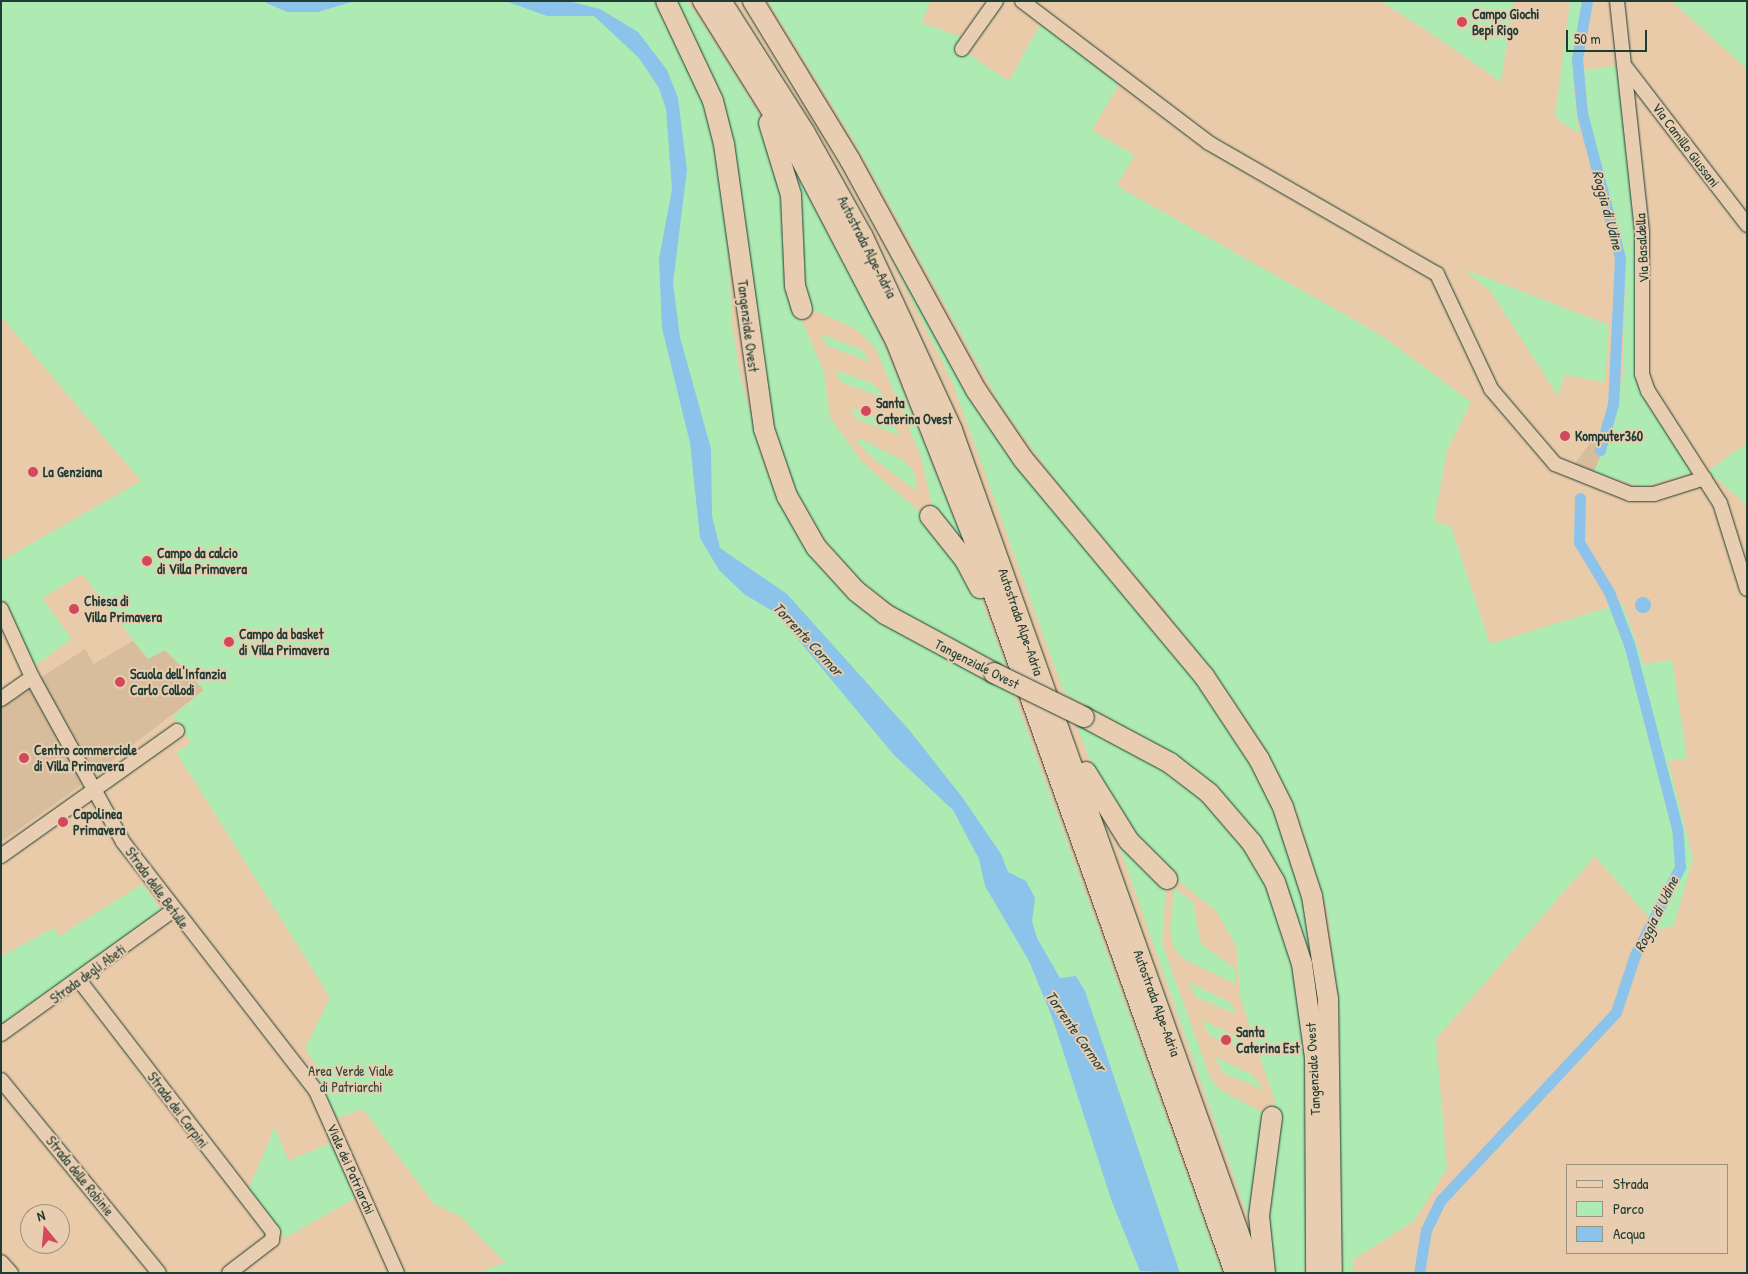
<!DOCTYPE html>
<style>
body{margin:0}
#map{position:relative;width:1748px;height:1274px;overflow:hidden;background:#e9cba9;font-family:"Patrick Hand",sans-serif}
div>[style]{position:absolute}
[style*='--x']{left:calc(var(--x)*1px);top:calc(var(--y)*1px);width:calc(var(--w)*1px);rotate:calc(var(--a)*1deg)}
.built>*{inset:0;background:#d8bd9c}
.green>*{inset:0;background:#adebb2}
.water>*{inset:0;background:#8bc3ea}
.round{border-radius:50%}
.canal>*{height:11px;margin:-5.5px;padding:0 5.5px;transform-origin:5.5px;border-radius:5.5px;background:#8bc3ea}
.roads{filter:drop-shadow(0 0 1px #1f3d34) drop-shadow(0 0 1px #1f3d34)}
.minor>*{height:14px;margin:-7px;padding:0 7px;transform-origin:7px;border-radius:7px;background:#e9cdb0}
.highway>*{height:20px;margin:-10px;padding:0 10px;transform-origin:10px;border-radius:10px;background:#e9cdb0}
.bridges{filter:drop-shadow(0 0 1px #1f3d34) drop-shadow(0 0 1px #1f3d34)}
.highway-bridge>*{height:20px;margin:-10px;padding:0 10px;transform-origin:10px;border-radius:10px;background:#e9cdb0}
.dots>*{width:14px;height:14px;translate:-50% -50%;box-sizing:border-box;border:2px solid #e9cdb0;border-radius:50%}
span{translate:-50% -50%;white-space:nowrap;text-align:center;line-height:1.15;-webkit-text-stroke:4px #e9cdb0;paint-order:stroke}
.poi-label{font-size:14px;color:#1f3d34;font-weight:700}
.left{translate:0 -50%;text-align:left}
.street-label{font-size:14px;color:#1f3d34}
.park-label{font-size:14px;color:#26463a}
.water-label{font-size:15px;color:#24443d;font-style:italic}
.frame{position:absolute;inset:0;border:2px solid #1f3d34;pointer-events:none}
.legend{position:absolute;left:1566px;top:1164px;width:162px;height:90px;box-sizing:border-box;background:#e9cdb0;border:1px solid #98937e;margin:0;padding:6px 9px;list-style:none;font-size:15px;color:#1f3d34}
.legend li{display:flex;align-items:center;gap:10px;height:25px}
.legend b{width:25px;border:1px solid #98937e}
.north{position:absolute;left:20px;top:1204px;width:50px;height:50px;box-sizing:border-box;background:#e9cdb0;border:1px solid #98937e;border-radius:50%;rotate:343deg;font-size:14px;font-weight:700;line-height:20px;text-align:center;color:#1f3d34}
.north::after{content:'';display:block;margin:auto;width:18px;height:22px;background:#d1495b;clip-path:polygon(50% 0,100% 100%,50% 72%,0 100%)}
.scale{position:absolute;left:1566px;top:30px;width:81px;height:22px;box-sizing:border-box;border:2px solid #1f3d34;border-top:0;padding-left:6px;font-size:15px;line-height:18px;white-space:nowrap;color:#1f3d34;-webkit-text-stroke:4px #e9cdb0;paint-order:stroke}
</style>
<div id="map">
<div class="built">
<i style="clip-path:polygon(1592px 440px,1605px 447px,1593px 473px,1574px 465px)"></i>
<i style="clip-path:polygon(133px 641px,148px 659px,165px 650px,204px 690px,95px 774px,40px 678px,85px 649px,94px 664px)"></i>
<i style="clip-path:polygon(29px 685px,83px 784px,1px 842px,1px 705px)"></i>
</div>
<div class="green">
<i style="clip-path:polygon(1px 1px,653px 1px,698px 85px,709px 121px,726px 209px,732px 324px,739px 371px,766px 472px,812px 553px,1012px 689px,1222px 1273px,479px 1273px,505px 1262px,460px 1216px,434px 1204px,363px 1109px,338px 1118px,317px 1080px,323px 1074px,305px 1049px,330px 997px,176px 752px,191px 743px,173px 716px,204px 690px,165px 650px,148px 659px,82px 574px,42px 598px,72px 639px,33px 667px,1px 596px,1px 561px,141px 481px,1px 316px)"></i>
<i style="clip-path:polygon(677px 1px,687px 1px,703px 24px,764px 122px,778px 158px,794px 302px,824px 372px,830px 417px,862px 462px,928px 519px,977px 589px,1006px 666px,911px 618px,868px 587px,836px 555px,801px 503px,777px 443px,762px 382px,706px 65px)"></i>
<i style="clip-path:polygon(768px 1px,930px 1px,922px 23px,975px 42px,967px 53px,1009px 81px,1040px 24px,1119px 84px,1092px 130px,1134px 155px,1117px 186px,1381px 335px,1471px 402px,1447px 450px,1434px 521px,1451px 527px,1490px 644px,1622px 603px,1644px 664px,1672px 660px,1687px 758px,1668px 761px,1693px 858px,1674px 925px,1660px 930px,1595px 856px,1436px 1039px,1447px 1168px,1414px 1221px,1354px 1259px,1353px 1273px,1343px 1273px,1340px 1245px,1339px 1018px,1331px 937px,1327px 909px,1296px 809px,1264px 746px,1223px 686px,1161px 605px,1075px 507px,1002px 407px,854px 141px)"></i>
<i style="clip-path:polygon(1381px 1px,1514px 1px,1501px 82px,1444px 42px)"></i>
<i style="clip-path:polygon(1570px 1px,1584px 1px,1573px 79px,1579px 134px,1555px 117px)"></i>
<i style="clip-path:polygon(1672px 1px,1747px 1px,1747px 69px)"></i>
<i style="clip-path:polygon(1619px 65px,1638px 264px,1636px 352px,1693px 472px,1644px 487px,1593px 473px,1605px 447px,1623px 375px,1625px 279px,1622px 243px,1591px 137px,1584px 70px)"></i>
<i style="clip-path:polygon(801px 177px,870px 310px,965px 544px,933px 510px,921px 457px,875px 347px,856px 329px,813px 310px,804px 298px,794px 179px)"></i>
<i style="clip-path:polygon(866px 207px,963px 376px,1182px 657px,1257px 770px,1290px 848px,1313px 942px,1323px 1046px,1298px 921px,1284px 885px,1243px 817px,1214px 784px,1176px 755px,1064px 693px,953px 384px)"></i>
<i style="clip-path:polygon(1464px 269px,1609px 325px,1605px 382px,1564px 375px,1558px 396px,1491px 292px)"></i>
<i style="clip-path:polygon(820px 334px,861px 349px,870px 362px,826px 345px)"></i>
<i style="clip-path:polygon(835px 370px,872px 383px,886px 399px,841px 382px)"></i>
<i style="clip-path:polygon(850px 407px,891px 423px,901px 436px,858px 420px)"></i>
<i style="clip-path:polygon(861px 439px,905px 461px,914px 472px,917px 491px,871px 457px,856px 440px)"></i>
<i style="clip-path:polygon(1747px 443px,1747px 505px,1708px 471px)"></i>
<i style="clip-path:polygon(1073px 717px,1170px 768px,1242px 837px,1284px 919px,1306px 1018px,1309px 1273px,1272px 1273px,1265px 1234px,1276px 1104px,1240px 996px,1236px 945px,1216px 911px,1153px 861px,1100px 785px)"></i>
<i style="clip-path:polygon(1113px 828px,1166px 888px,1162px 943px,1210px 1077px,1220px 1090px,1266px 1114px,1251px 1226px)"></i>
<i style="clip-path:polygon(143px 884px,161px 911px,1px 1026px,1px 956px,54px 928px,59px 936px)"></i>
<i style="clip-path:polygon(1174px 888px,1193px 902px,1201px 944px,1235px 968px,1235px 984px,1185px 960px,1174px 948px,1170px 931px)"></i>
<i style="clip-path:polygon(1188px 982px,1230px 1002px,1237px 1014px,1196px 997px)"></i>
<i style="clip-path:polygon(1202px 1020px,1238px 1037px,1251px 1052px,1210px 1036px)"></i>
<i style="clip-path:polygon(1215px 1057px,1251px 1074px,1264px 1090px,1223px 1073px)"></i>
<i style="clip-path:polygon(275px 1127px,288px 1161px,331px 1143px,355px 1198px,285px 1238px,248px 1190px)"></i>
</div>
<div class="water">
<i style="clip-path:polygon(262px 1px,355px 1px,318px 12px,287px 12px)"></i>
<i style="clip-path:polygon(505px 1px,568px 1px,600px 9px,638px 32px,667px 70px,678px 98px,687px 170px,673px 283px,680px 337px,711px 449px,712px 516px,720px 548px,787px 594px,910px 731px,962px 797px,1001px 854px,1008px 872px,1026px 881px,1035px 898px,1032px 921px,1037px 938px,1060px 978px,1076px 976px,1085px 991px,1180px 1273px,1140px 1271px,1112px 1202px,1052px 1017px,1029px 961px,985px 886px,979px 859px,953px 810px,894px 755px,776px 613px,744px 594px,719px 570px,700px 538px,690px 443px,662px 328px,659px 259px,672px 189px,666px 109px,659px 88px,639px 58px,594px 16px,547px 16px)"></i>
<i class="round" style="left:1635px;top:597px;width:16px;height:16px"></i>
</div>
<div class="canal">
<i style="--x:1587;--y:1;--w:59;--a:99.8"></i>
<i style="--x:1577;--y:59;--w:54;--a:84.7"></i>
<i style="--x:1582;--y:113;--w:150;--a:75.3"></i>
<i style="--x:1620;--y:258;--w:146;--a:92.7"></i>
<i style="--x:1613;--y:404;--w:48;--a:105.8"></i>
<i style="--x:1419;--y:1273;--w:44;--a:-80.8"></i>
<i style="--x:1426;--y:1230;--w:32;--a:-64"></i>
<i style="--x:1440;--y:1201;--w:258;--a:-47"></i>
<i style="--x:1616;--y:1012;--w:60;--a:-71.6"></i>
<i style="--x:1635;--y:955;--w:99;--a:-62.9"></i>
<i style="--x:1680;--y:867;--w:39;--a:-94"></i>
<i style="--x:1677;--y:828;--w:190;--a:-104.6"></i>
<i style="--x:1629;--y:644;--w:56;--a:-111"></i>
<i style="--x:1609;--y:592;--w:58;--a:-121"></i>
<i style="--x:1579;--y:542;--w:44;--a:-88.7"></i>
</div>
<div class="roads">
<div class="minor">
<i style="--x:1022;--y:1;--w:235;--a:37.2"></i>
<i style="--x:1209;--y:143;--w:263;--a:29.9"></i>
<i style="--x:1437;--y:274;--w:127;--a:64.8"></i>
<i style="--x:1491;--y:389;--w:99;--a:49.5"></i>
<i style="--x:1555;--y:464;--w:81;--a:21.8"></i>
<i style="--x:1630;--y:494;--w:24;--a:0"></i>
<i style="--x:1654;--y:494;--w:53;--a:-17.4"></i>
<i style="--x:1617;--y:1;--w:232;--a:83.8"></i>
<i style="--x:1642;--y:232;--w:142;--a:90"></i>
<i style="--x:1642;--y:374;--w:18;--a:71"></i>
<i style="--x:1648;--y:391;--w:133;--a:57.3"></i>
<i style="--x:1720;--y:503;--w:90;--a:72.6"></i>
<i style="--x:962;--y:49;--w:59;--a:-54.7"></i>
<i style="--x:1624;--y:65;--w:202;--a:52.4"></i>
<i style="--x:1;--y:609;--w:75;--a:65.5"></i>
<i style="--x:32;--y:677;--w:188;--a:61.1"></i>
<i style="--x:123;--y:842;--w:315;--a:52.2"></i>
<i style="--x:316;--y:1091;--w:199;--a:66"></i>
<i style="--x:1;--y:699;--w:38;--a:-35"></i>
<i style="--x:1;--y:856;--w:216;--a:-35.4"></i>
<i style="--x:79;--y:980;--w:318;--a:52.4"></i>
<i style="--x:273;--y:1232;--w:8;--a:97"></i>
<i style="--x:272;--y:1240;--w:54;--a:142.5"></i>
<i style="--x:1;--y:1034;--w:211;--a:-35.7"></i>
<i style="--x:1;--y:1080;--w:249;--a:50.7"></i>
<i style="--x:1;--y:1262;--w:15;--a:48"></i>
</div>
<div class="highway">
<i style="--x:666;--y:1;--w:110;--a:64.8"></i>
<i style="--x:713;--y:101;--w:44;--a:75.7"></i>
<i style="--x:724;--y:144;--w:288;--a:82"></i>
<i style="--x:764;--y:429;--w:71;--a:71.1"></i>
<i style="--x:787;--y:496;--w:59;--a:60.4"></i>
<i style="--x:816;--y:547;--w:59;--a:47.7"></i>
<i style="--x:856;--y:591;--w:37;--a:38"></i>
<i style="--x:885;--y:614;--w:124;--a:28.4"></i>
<i style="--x:703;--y:1;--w:173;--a:58"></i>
<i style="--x:795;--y:148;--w:216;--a:62.4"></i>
<i style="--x:895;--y:339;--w:224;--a:68.5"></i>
<i style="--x:977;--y:547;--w:770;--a:70.44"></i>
<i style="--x:721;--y:1;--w:156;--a:57.5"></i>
<i style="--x:805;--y:133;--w:119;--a:60.9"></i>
<i style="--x:863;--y:237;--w:213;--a:65.2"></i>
<i style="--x:952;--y:430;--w:895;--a:70.35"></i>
<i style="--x:753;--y:1;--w:186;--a:58.6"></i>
<i style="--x:850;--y:160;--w:262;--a:61.3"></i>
<i style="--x:976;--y:390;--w:83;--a:55.7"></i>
<i style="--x:1023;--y:459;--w:283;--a:50.2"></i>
<i style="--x:1204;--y:676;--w:100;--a:56.5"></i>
<i style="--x:1259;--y:759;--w:54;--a:63.4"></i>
<i style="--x:1283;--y:807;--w:94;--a:72"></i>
<i style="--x:1312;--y:896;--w:104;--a:81.2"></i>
<i style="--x:1328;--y:999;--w:274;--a:89.2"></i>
<i style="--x:769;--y:123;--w:75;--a:73"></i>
<i style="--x:791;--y:195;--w:91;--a:87.5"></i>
<i style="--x:795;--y:286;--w:24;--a:73"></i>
<i style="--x:930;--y:516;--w:56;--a:51.5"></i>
<i style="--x:965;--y:560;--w:32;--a:62"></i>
<i style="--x:1084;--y:717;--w:98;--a:28.1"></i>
<i style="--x:1170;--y:763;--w:49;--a:37.6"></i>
<i style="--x:1209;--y:793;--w:66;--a:49.3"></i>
<i style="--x:1252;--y:843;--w:45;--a:59.5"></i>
<i style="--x:1275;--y:882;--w:86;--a:71.8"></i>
<i style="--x:1302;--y:964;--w:95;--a:82.1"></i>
<i style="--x:1315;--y:1058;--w:215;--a:89.7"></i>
<i style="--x:1086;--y:772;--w:81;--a:58.1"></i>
<i style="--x:1129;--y:841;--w:54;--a:45"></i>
<i style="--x:1265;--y:1273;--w:57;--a:-96"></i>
<i style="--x:1259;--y:1216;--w:100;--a:-82.5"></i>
</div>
</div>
<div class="bridges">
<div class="highway-bridge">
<i style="--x:994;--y:673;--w:100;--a:26.1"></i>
</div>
</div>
<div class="dots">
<i style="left:1462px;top:22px;background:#d1495b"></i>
<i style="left:866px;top:411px;background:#d1495b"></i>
<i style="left:1565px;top:436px;background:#d1495b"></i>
<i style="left:33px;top:472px;background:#d1495b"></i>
<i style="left:147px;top:561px;background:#d1495b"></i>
<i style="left:74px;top:609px;background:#d1495b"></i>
<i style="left:229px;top:642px;background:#d1495b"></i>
<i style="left:120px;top:682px;background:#d1495b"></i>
<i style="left:24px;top:758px;background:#d1495b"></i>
<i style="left:63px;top:822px;background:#d1495b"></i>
<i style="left:1226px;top:1040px;background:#d1495b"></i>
</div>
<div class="poi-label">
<span class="left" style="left:1472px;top:22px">Campo Giochi<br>Bepi Rigo</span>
<span class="left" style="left:876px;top:411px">Santa<br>Caterina Ovest</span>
<span class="left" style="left:1575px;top:436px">Komputer360</span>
<span class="left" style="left:43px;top:472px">La Genziana</span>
<span class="left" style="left:157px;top:561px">Campo da calcio<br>di Villa Primavera</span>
<span class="left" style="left:84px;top:609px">Chiesa di<br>Villa Primavera</span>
<span class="left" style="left:239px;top:642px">Campo da basket<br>di Villa Primavera</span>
<span class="left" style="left:130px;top:682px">Scuola dell'Infanzia<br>Carlo Collodi</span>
<span class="left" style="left:34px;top:758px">Centro commerciale<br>di Villa Primavera</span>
<span class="left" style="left:73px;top:822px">Capolinea<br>Primavera</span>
<span class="left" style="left:1236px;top:1040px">Santa<br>Caterina Est</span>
</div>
<div class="street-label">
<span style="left:1686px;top:145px;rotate:53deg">Via Camillo Giussani</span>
<span style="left:867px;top:247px;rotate:63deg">Autostrada Alpe-Adria</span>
<span style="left:1642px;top:248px;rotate:-93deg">Via Basaldella</span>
<span style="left:748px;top:326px;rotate:83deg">Tangenziale Ovest</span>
<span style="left:1021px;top:622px;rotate:71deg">Autostrada Alpe-Adria</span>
<span style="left:977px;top:664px;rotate:27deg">Tangenziale Ovest</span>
<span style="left:157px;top:888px;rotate:54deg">Strada delle Betulle</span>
<span style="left:88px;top:974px;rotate:-36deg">Strada degli Abeti</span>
<span style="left:1157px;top:1003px;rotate:70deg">Autostrada Alpe-Adria</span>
<span style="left:1313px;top:1069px;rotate:-93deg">Tangenziale Ovest</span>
<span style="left:178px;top:1110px;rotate:53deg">Strada dei Carpini</span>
<span style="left:351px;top:1169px;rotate:66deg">Viale dei Patriarchi</span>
<span style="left:80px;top:1176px;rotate:51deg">Strada delle Robinie</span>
</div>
<div class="park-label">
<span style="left:351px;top:1079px">Area Verde Viale<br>di Patriarchi</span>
</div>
<div class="water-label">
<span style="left:1608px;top:210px;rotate:75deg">Roggia di Udine</span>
<span style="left:808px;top:639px;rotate:47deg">Torrente Cormor</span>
<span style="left:1656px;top:914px;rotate:-64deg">Roggia di Udine</span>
<span style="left:1076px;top:1031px;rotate:55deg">Torrente Cormor</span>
</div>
<div class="frame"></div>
<ul class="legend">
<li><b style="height:6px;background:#e9cdb0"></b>Strada</li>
<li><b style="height:14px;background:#adebb2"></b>Parco</li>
<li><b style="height:14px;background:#8bc3ea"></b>Acqua</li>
</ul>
<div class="north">N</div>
<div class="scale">50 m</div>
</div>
